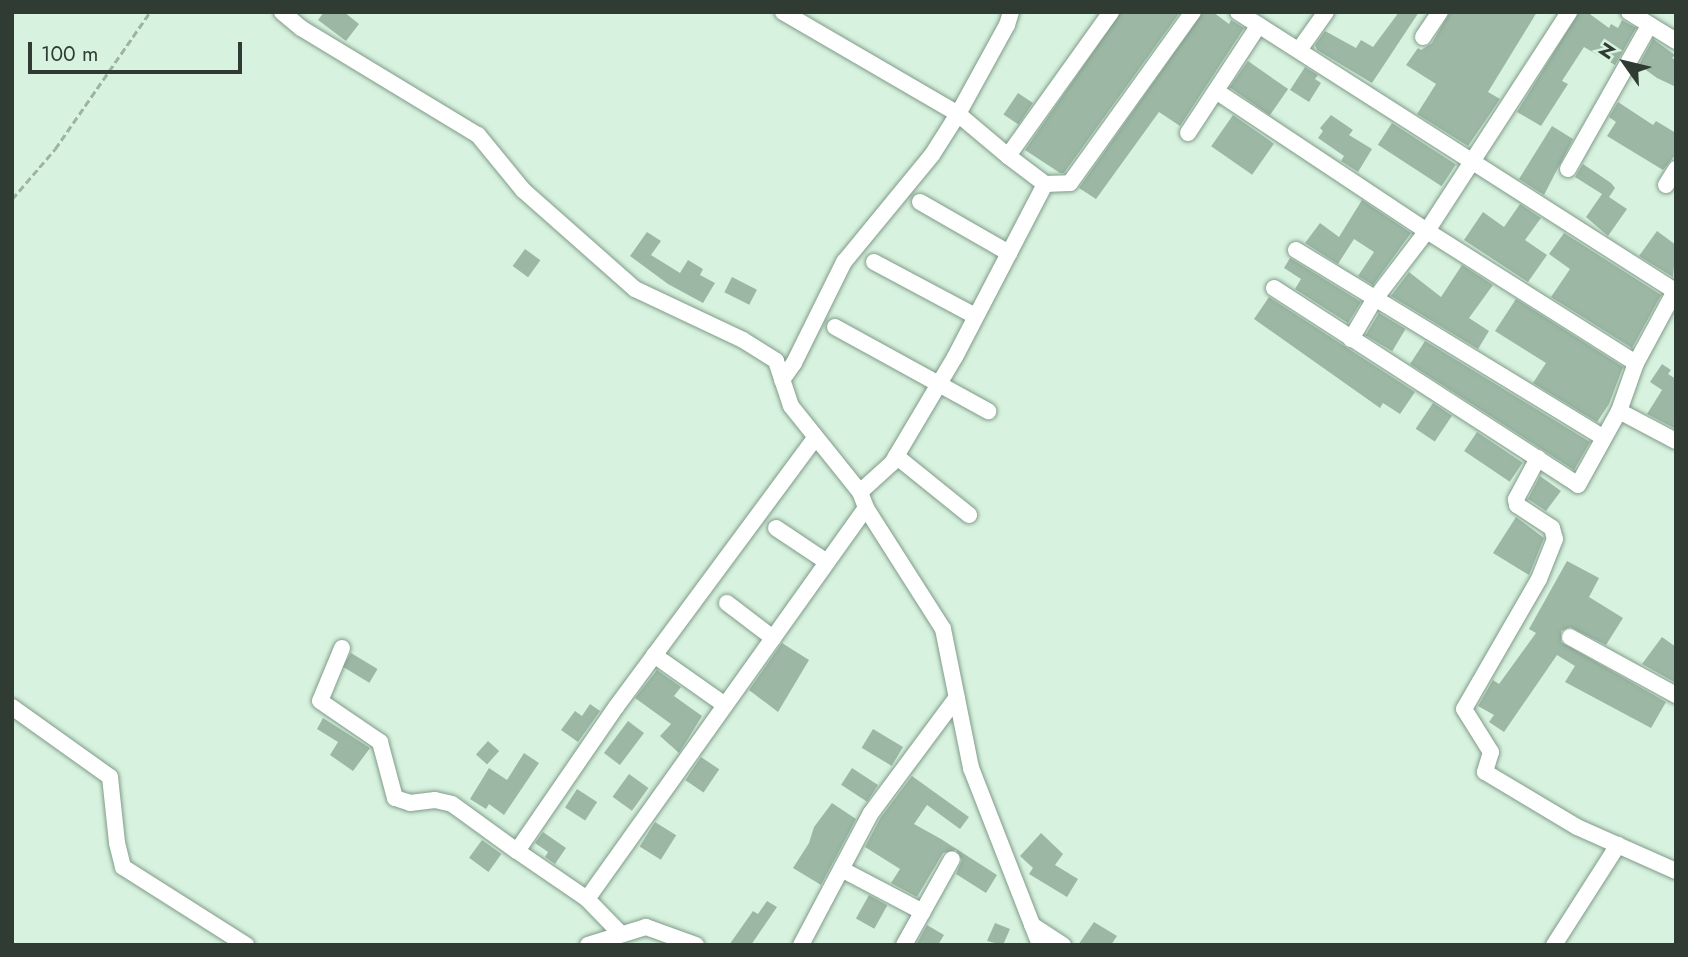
<!DOCTYPE html>
<style>
body{margin:0}
#map{position:relative;width:1688px;height:957px;overflow:hidden;background:#d7f3df;font-family:Jost,sans-serif}
div>[style]{position:absolute}
[style*='--x']{left:calc(var(--x)*1px);top:calc(var(--y)*1px);width:calc(var(--w)*1px);rotate:calc(var(--a)*1deg)}
.building>*{inset:0;background:#9cb8a5;transform-origin:0 0}
.path>*{height:2.5px;margin-top:-1.25px;transform-origin:0;background:repeating-linear-gradient(90deg,#9db3a4 0 7px,transparent 0 10.5px)}
.roads{filter:drop-shadow(0 0 2px #809b89) drop-shadow(0 0 2px #809b89)}
.minor>*{height:16px;margin:-8px;padding:0 8px;transform-origin:8px;border-radius:8px;background:#fff}
span{translate:-50% -50%;white-space:nowrap;text-align:center;line-height:1.15;-webkit-text-stroke:5px #d7f3df;paint-order:stroke}
.frame{position:absolute;inset:0;border:14px solid #303b34;pointer-events:none}
.north{position:absolute;left:1590px;top:28px;width:70px;height:70px;-webkit-text-stroke:5px #d7f3df;paint-order:stroke;rotate:304deg;font-size:19px;font-weight:700;line-height:28px;text-align:center;color:#303b34}
.north::after{content:'';display:block;margin:auto;width:24px;height:32px;background:#303b34;clip-path:polygon(50% 0,100% 100%,50% 72%,0 100%)}
.scale{position:absolute;left:28px;top:42px;width:214px;height:32px;box-sizing:border-box;border:4px solid #303b34;border-top:0;padding-left:9px;font-size:21px;line-height:24px;white-space:nowrap;color:#303b34;-webkit-text-stroke:5px #d7f3df;paint-order:stroke}
</style>
<div id="map">
<div class="building">
<i style="clip-path:polygon(324px 12px,344px 12px,359px 24px,346px 41px,318px 20px)"></i>
<i style="clip-path:polygon(1121px 12px,1180px 12px,1064px 173px,1060px 173px,1025px 150px)"></i>
<i style="clip-path:polygon(1203px 12px,1213px 12px,1229px 24px,1231px 20px,1244px 28px,1180px 126px,1159px 112px,1096px 199px,1079px 188px)"></i>
<i style="clip-path:polygon(1399px 12px,1419px 12px,1372px 83px,1317px 50px,1315px 45px,1325px 31px,1356px 48px,1361px 40px,1373px 47px)"></i>
<i style="clip-path:polygon(1450px 12px,1537px 12px,1488px 92px,1500px 99px,1468px 146px,1417px 114px,1436px 84px,1406px 65px,1418px 48px,1421px 50px,1432px 43px)"></i>
<i style="clip-path:polygon(1579px 12px,1587px 12px,1609px 28px,1611px 24px,1618px 28px,1622px 20px,1636px 28px,1615px 65px,1584px 47px,1562px 81px,1568px 84px,1541px 126px,1517px 112px)"></i>
<i style="clip-path:polygon(1653px 39px,1675px 55px,1672px 58px,1676px 60px,1676px 87px,1657px 78px,1639px 65px)"></i>
<i style="left:1248px;top:61px;width:49px;height:32px;rotate:35deg"></i>
<i style="clip-path:polygon(1305px 67px,1318px 75px,1315px 79px,1321px 83px,1309px 102px,1290px 90px)"></i>
<i style="left:1018px;top:93px;width:18px;height:26px;rotate:34deg"></i>
<i style="clip-path:polygon(1618px 102px,1653px 125px,1656px 121px,1676px 133px,1676px 154px,1663px 170px,1607px 136px,1616px 122px,1609px 117px)"></i>
<i style="left:1233px;top:115px;width:50px;height:38px;rotate:35deg"></i>
<i style="clip-path:polygon(1331px 115px,1353px 130px,1349px 135px,1372px 149px,1358px 172px,1341px 161px,1344px 156px,1318px 138px,1323px 131px,1320px 128px)"></i>
<i style="left:1392px;top:123px;width:76px;height:26px;rotate:33deg"></i>
<i style="clip-path:polygon(1552px 126px,1573px 139px,1544px 195px,1519px 179px)"></i>
<i style="clip-path:polygon(1583px 164px,1611px 183px,1615px 188px,1609px 197px,1627px 209px,1608px 236px,1586px 217px,1602px 194px,1575px 177px)"></i>
<i style="clip-path:polygon(1362px 200px,1411px 233px,1373px 285px,1358px 276px,1374px 252px,1354px 239px,1338px 264px,1305px 243px,1320px 223px,1339px 237px)"></i>
<i style="clip-path:polygon(1520px 204px,1541px 218px,1525px 240px,1547px 255px,1528px 282px,1464px 240px,1483px 212px,1504px 227px)"></i>
<i style="clip-path:polygon(1657px 231px,1676px 245px,1673px 277px,1639px 256px)"></i>
<i style="clip-path:polygon(647px 232px,661px 241px,651px 255px,680px 273px,688px 260px,703px 269px,700px 275px,715px 283px,703px 303px,668px 284px,630px 256px)"></i>
<i style="clip-path:polygon(1564px 233px,1661px 295px,1632px 348px,1551px 297px,1570px 269px,1549px 254px)"></i>
<i style="left:525px;top:249px;width:19px;height:21px;rotate:36deg"></i>
<i style="clip-path:polygon(1290px 258px,1361px 302px,1348px 323px,1295px 289px,1301px 279px,1284px 268px)"></i>
<i style="clip-path:polygon(1462px 265px,1493px 285px,1469px 318px,1489px 331px,1478px 349px,1391px 296px,1409px 272px,1441px 297px)"></i>
<i style="left:732px;top:277px;width:28px;height:17px;rotate:27deg"></i>
<i style="clip-path:polygon(1269px 297px,1415px 392px,1400px 414px,1383px 403px,1380px 408px,1254px 319px)"></i>
<i style="clip-path:polygon(1516px 299px,1623px 367px,1609px 404px,1597px 422px,1533px 383px,1546px 363px,1495px 331px)"></i>
<i style="left:1379px;top:313px;width:31px;height:26px;rotate:31deg"></i>
<i style="clip-path:polygon(1425px 341px,1590px 442px,1574px 470px,1410px 364px)"></i>
<i style="clip-path:polygon(1662px 364px,1671px 370px,1668px 374px,1676px 379px,1676px 429px,1647px 414px,1662px 390px,1650px 382px)"></i>
<i style="left:1433px;top:403px;width:23px;height:31px;rotate:34deg"></i>
<i style="left:1477px;top:432px;width:55px;height:23px;rotate:34deg"></i>
<i style="clip-path:polygon(1540px 476px,1561px 491px,1546px 511px,1528px 499px)"></i>
<i style="clip-path:polygon(1516px 517px,1544px 538px,1529px 575px,1493px 553px)"></i>
<i style="clip-path:polygon(1567px 561px,1599px 578px,1589px 597px,1623px 618px,1606px 645px,1570px 627px,1561px 631px,1561px 642px,1666px 702px,1651px 728px,1565px 682px,1575px 666px,1557px 655px,1504px 732px,1489px 722px,1494px 715px,1478px 706px,1493px 680px,1499px 684px,1536px 633px,1529px 629px)"></i>
<i style="clip-path:polygon(1662px 637px,1676px 647px,1676px 683px,1642px 664px)"></i>
<i style="clip-path:polygon(782px 643px,809px 660px,778px 712px,749px 690px)"></i>
<i style="left:351px;top:653px;width:31px;height:16px;rotate:31deg"></i>
<i style="clip-path:polygon(657px 670px,681px 687px,674px 696px,702px 716px,679px 753px,660px 736px,671px 724px,635px 698px)"></i>
<i style="clip-path:polygon(590px 704px,600px 711px,578px 742px,561px 730px,575px 711px,582px 716px)"></i>
<i style="clip-path:polygon(323px 718px,370px 748px,353px 771px,330px 755px,338px 742px,317px 729px)"></i>
<i style="left:628px;top:721px;width:20px;height:40px;rotate:37deg"></i>
<i style="left:873px;top:729px;width:35px;height:22px;rotate:31deg"></i>
<i style="left:488px;top:741px;width:15px;height:18px;rotate:42deg"></i>
<i style="clip-path:polygon(524px 753px,539px 763px,504px 815px,489px 804px,486px 809px,470px 799px,489px 768px,507px 780px)"></i>
<i style="left:701px;top:757px;width:22px;height:28px;rotate:34deg"></i>
<i style="left:852px;top:768px;width:31px;height:20px;rotate:33deg"></i>
<i style="left:629px;top:774px;width:24px;height:28px;rotate:36deg"></i>
<i style="clip-path:polygon(912px 776px,969px 817px,960px 829px,927px 805px,914px 824px,941px 839px,997px 875px,986px 893px,956px 874px,962px 860px,956px 850px,943px 853px,917px 897px,891px 883px,900px 869px,865px 847px,881px 817px)"></i>
<i style="left:577px;top:789px;width:24px;height:22px;rotate:33deg"></i>
<i style="clip-path:polygon(832px 803px,856px 819px,821px 885px,793px 868px,809px 843px,814px 827px)"></i>
<i style="left:655px;top:822px;width:25px;height:29px;rotate:32deg"></i>
<i style="clip-path:polygon(543px 832px,566px 848px,555px 864px,545px 857px,548px 852px,535px 843px)"></i>
<i style="clip-path:polygon(1041px 833px,1063px 854px,1055px 865px,1078px 879px,1067px 897px,1029px 874px,1033px 868px,1020px 856px)"></i>
<i style="left:482px;top:840px;width:24px;height:22px;rotate:36deg"></i>
<i style="left:869px;top:895px;width:21px;height:27px;rotate:29deg"></i>
<i style="clip-path:polygon(767px 901px,777px 907px,751px 945px,729px 945px,753px 911px,758px 914px)"></i>
<i style="clip-path:polygon(1094px 922px,1117px 936px,1111px 945px,1078px 945px)"></i>
<i style="clip-path:polygon(995px 923px,1010px 929px,1003px 945px,987px 941px)"></i>
<i style="clip-path:polygon(927px 925px,944px 935px,938px 945px,916px 945px)"></i>
</div>
<div class="path">
<i style="--x:12;--y:199;--w:66;--a:-49.3"></i>
<i style="--x:55;--y:149;--w:167;--a:-55.3"></i>
</div>
<div class="roads">
<div class="minor">
<i style="--x:282;--y:12;--w:25;--a:40"></i>
<i style="--x:301;--y:28;--w:207;--a:31.2"></i>
<i style="--x:478;--y:135;--w:71;--a:50.7"></i>
<i style="--x:523;--y:190;--w:149;--a:41.5"></i>
<i style="--x:635;--y:289;--w:119;--a:25.3"></i>
<i style="--x:743;--y:340;--w:39;--a:32"></i>
<i style="--x:776;--y:361;--w:47;--a:71.6"></i>
<i style="--x:791;--y:406;--w:110;--a:51.3"></i>
<i style="--x:860;--y:492;--w:17;--a:69"></i>
<i style="--x:866;--y:508;--w:143;--a:57.5"></i>
<i style="--x:943;--y:629;--w:142;--a:78.6"></i>
<i style="--x:971;--y:768;--w:190;--a:68.7"></i>
<i style="--x:783;--y:12;--w:203;--a:30.2"></i>
<i style="--x:958;--y:114;--w:65;--a:40"></i>
<i style="--x:1111;--y:12;--w:177;--a:125.6"></i>
<i style="--x:1008;--y:156;--w:46;--a:37.1"></i>
<i style="--x:1045;--y:184;--w:25;--a:-2"></i>
<i style="--x:1070;--y:183;--w:211;--a:-54.3"></i>
<i style="--x:1238;--y:12;--w:518;--a:32.56"></i>
<i style="--x:1675;--y:291;--w:82;--a:118.4"></i>
<i style="--x:1636;--y:363;--w:51;--a:109.5"></i>
<i style="--x:1619;--y:411;--w:64;--a:27.8"></i>
<i style="--x:1629;--y:12;--w:55;--a:31.7"></i>
<i style="--x:1423;--y:37;--w:30;--a:-56"></i>
<i style="--x:1299;--y:50;--w:47;--a:-54.6"></i>
<i style="--x:1216;--y:91;--w:253;--a:33.6"></i>
<i style="--x:1427;--y:231;--w:247;--a:32.3"></i>
<i style="--x:1188;--y:133;--w:129;--a:-56.7"></i>
<i style="--x:1568;--y:169;--w:164;--a:-60.5"></i>
<i style="--x:1666;--y:185;--w:19;--a:-58"></i>
<i style="--x:920;--y:202;--w:103;--a:29.8"></i>
<i style="--x:1296;--y:250;--w:359;--a:31.4"></i>
<i style="--x:874;--y:262;--w:115;--a:28.1"></i>
<i style="--x:1274;--y:288;--w:362;--a:32.9"></i>
<i style="--x:1578;--y:485;--w:85;--a:-61"></i>
<i style="--x:835;--y:327;--w:175;--a:28.8"></i>
<i style="--x:1351;--y:339;--w:45;--a:-59.5"></i>
<i style="--x:1374;--y:300;--w:87;--a:-52.5"></i>
<i style="--x:1427;--y:231;--w:261;--a:-57"></i>
<i style="--x:782;--y:380;--w:21;--a:-55"></i>
<i style="--x:794;--y:363;--w:113;--a:-63.7"></i>
<i style="--x:844;--y:262;--w:139;--a:-50.6"></i>
<i style="--x:932;--y:155;--w:49;--a:-57.6"></i>
<i style="--x:958;--y:114;--w:102;--a:-61.2"></i>
<i style="--x:1007;--y:25;--w:14;--a:-73"></i>
<i style="--x:896;--y:456;--w:94;--a:38.9"></i>
<i style="--x:1538;--y:458;--w:47;--a:118.2"></i>
<i style="--x:1516;--y:499;--w:6;--a:81"></i>
<i style="--x:1517;--y:505;--w:42;--a:33.3"></i>
<i style="--x:1552;--y:528;--w:11;--a:75"></i>
<i style="--x:1555;--y:539;--w:43;--a:111.8"></i>
<i style="--x:1539;--y:579;--w:150;--a:120"></i>
<i style="--x:1464;--y:709;--w:51;--a:57.9"></i>
<i style="--x:1491;--y:752;--w:21;--a:107"></i>
<i style="--x:1485;--y:772;--w:107;--a:30.9"></i>
<i style="--x:1577;--y:827;--w:108;--a:24"></i>
<i style="--x:860;--y:492;--w:43;--a:-42.2"></i>
<i style="--x:892;--y:463;--w:123;--a:-59.3"></i>
<i style="--x:955;--y:357;--w:195;--a:-62.5"></i>
<i style="--x:776;--y:528;--w:61;--a:33.7"></i>
<i style="--x:727;--y:603;--w:58;--a:37.3"></i>
<i style="--x:1570;--y:637;--w:121;--a:28.7"></i>
<i style="--x:342;--y:648;--w:57;--a:112.5"></i>
<i style="--x:320;--y:701;--w:73;--a:34.3"></i>
<i style="--x:380;--y:742;--w:58;--a:75"></i>
<i style="--x:395;--y:798;--w:16;--a:18"></i>
<i style="--x:410;--y:803;--w:25;--a:-7"></i>
<i style="--x:435;--y:800;--w:17;--a:13"></i>
<i style="--x:452;--y:804;--w:80;--a:35.9"></i>
<i style="--x:517;--y:851;--w:175;--a:-55.5"></i>
<i style="--x:616;--y:707;--w:335;--a:-53.5"></i>
<i style="--x:654;--y:655;--w:87;--a:35.2"></i>
<i style="--x:12;--y:707;--w:120;--a:35.5"></i>
<i style="--x:110;--y:777;--w:66;--a:83.9"></i>
<i style="--x:117;--y:843;--w:25;--a:76"></i>
<i style="--x:123;--y:867;--w:146;--a:32.4"></i>
<i style="--x:517;--y:851;--w:85;--a:34.4"></i>
<i style="--x:587;--y:899;--w:49;--a:45.8"></i>
<i style="--x:843;--y:870;--w:90;--a:27.7"></i>
<i style="--x:587;--y:899;--w:480;--a:-54.5"></i>
<i style="--x:1032;--y:925;--w:37;--a:33"></i>
<i style="--x:588;--y:945;--w:61;--a:-17.2"></i>
<i style="--x:646;--y:927;--w:53;--a:19.8"></i>
<i style="--x:801;--y:945;--w:149;--a:-62.1"></i>
<i style="--x:871;--y:813;--w:144;--a:-53.4"></i>
<i style="--x:904;--y:945;--w:98;--a:-60.8"></i>
<i style="--x:1554;--y:945;--w:119;--a:-57.4"></i>
</div>
</div>
<div class="frame"></div>
<div class="north">N</div>
<div class="scale">100 m</div>
</div>
